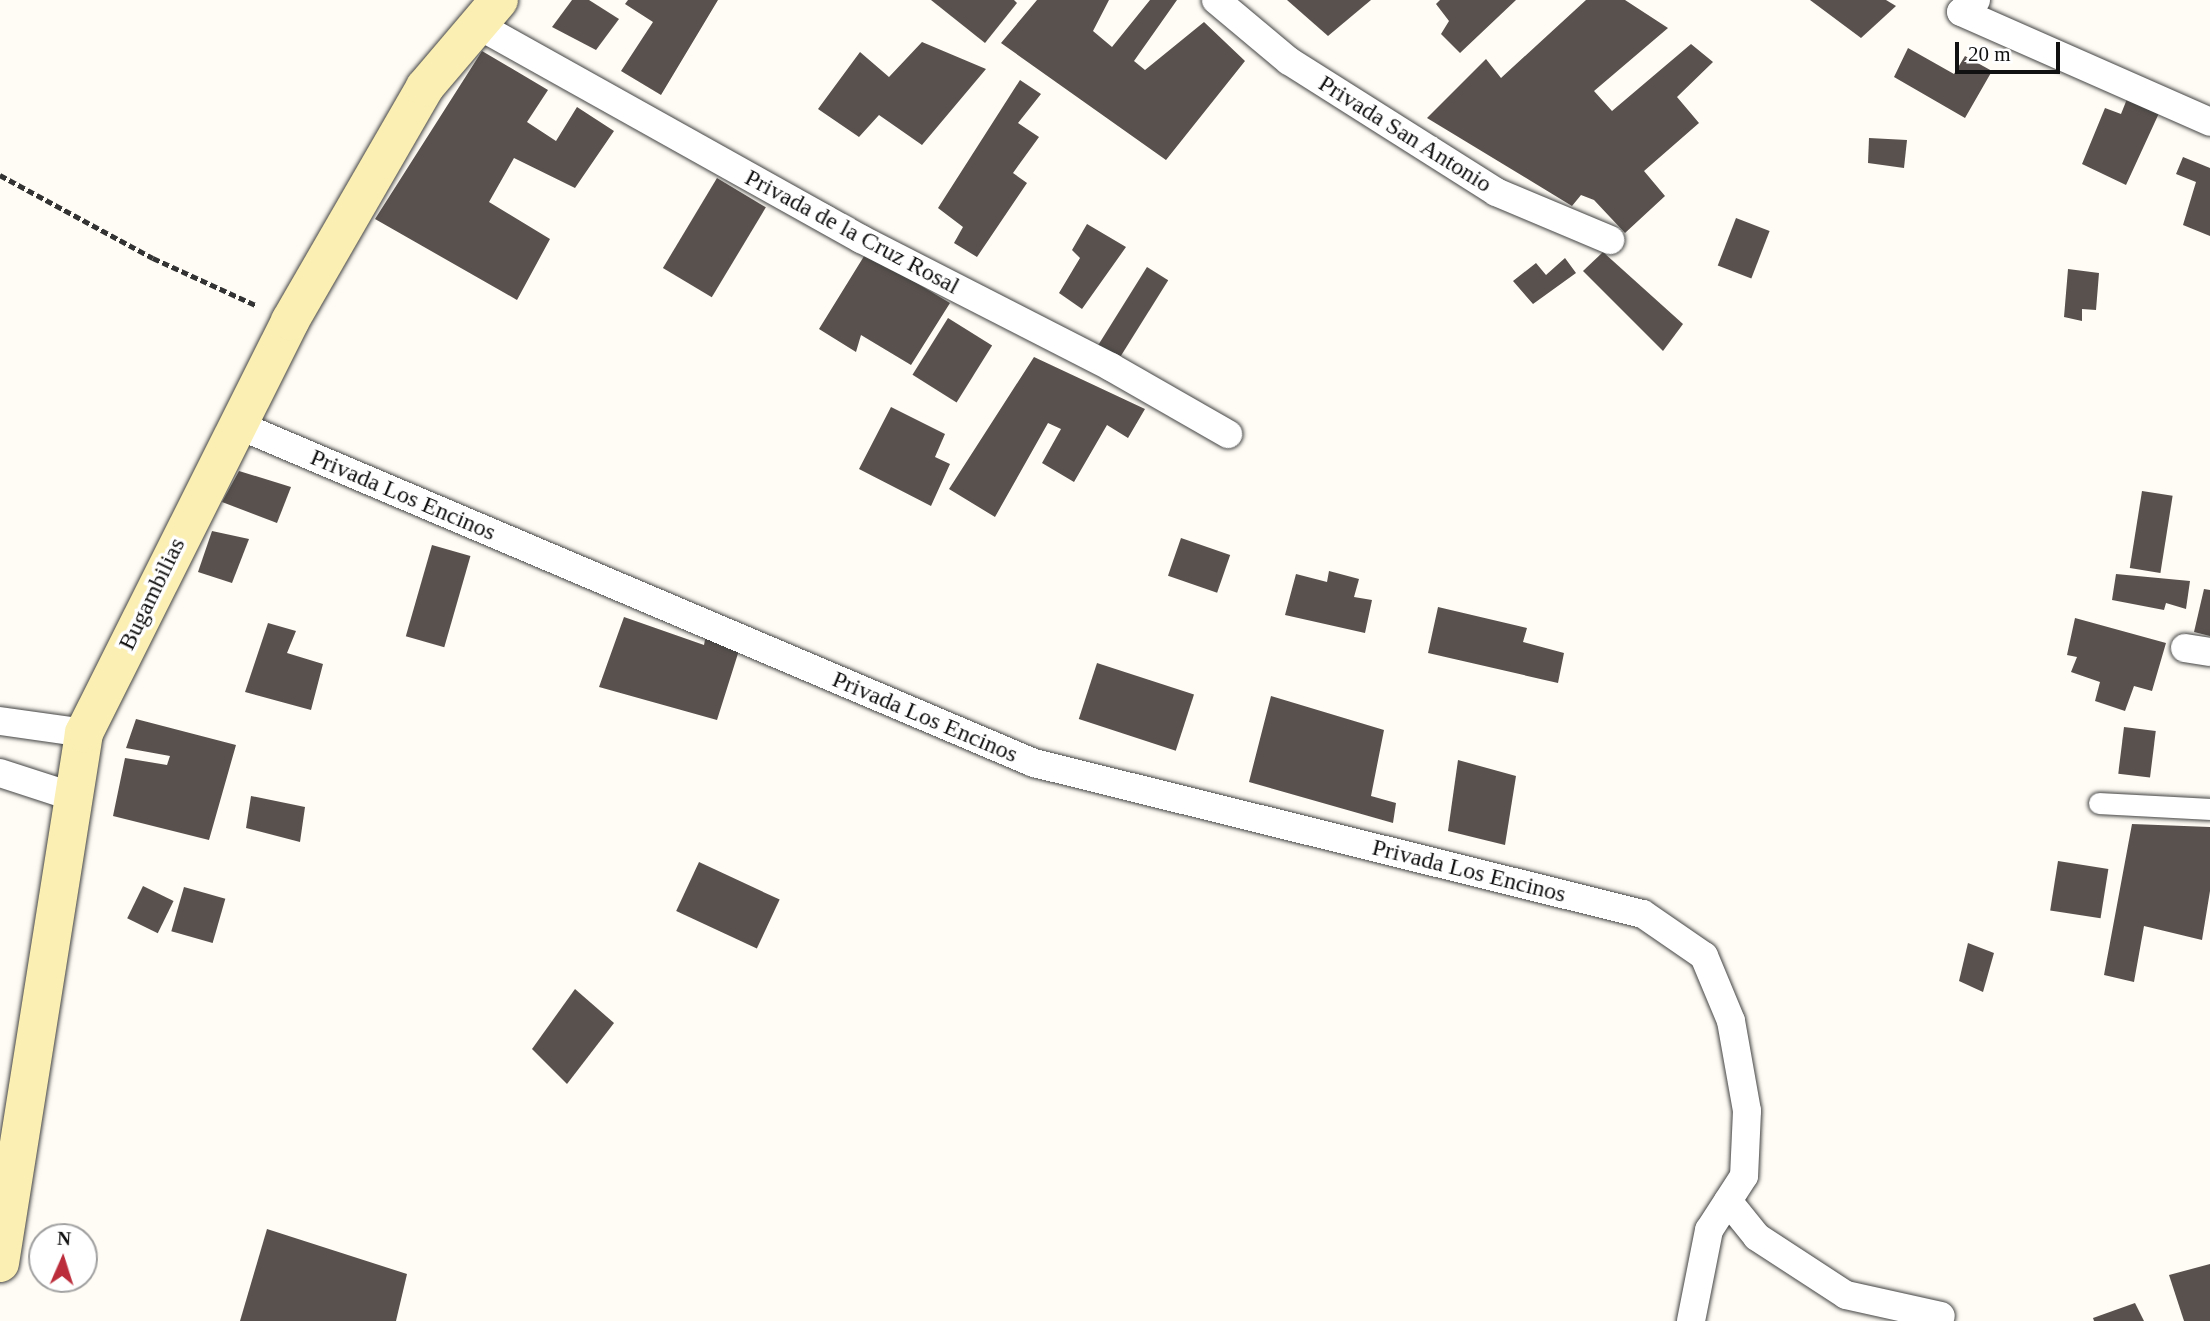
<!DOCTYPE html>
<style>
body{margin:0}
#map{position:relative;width:2210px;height:1321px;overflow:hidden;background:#fffcf5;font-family:"Times New Roman",serif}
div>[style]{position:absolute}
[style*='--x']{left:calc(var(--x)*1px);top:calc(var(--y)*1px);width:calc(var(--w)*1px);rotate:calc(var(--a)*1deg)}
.building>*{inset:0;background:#59514d;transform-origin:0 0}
.path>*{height:4.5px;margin-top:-2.25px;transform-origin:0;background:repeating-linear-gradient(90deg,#333 0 7px,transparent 0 10.5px)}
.roads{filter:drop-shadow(0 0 2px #444) drop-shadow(0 0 2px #444)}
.pedestrian>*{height:21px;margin:-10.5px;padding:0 10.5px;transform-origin:10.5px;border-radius:10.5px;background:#fff}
.minor>*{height:28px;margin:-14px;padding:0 14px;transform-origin:14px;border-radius:14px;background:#fff}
.secondary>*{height:38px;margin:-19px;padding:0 19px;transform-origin:19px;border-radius:19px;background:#fbefb3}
span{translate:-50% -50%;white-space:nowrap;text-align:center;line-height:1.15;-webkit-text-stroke:7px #fff;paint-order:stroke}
.street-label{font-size:24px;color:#111}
.north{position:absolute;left:28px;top:1223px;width:70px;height:70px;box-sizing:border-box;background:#fff;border:2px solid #a0a0a0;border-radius:50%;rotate:3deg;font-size:19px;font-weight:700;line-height:28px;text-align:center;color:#111}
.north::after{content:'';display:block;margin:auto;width:24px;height:32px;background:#bc2d3c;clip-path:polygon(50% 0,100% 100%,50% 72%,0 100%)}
.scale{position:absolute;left:1955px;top:42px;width:105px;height:32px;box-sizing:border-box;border:4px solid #111;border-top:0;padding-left:9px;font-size:21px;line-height:24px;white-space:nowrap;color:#111;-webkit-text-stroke:5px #fff;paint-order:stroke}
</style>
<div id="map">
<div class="building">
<i style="clip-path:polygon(572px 0,589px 0,619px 19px,596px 50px,552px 27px)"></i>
<i style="clip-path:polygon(628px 0,718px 0,661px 95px,621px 71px,653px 22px,625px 4px)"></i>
<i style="clip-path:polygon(931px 0,1014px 0,1017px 3px,985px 43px)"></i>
<i style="clip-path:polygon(1037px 0,1109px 0,1093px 31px,1112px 47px,1150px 0,1177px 0,1134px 61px,1145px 70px,1204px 22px,1245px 61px,1166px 160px,1001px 43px)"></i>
<i style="clip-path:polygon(1287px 0,1371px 0,1328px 36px)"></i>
<i style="clip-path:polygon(1440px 0,1516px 0,1460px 53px,1441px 34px,1449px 21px,1436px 4px)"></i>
<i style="clip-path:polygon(1586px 0,1625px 0,1668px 28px,1594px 91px,1612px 111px,1691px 44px,1713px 62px,1677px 97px,1699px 123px,1644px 171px,1665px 196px,1625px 233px,1594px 200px,1581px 195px,1572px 206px,1427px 118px,1486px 59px,1501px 78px)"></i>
<i style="clip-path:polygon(1810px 0,1886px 0,1896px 6px,1861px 38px)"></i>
<i style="clip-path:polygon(922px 42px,986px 69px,922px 145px,879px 115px,859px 137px,818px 109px,860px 52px,889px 77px)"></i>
<i style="clip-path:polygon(1908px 48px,1954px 74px,1965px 56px,1992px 71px,1965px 118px,1894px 77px)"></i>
<i style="clip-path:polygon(482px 51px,548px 90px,527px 122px,556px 141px,577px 107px,614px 131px,575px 188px,514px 158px,489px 202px,550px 239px,517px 300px,375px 219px)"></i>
<i style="clip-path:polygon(1020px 80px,1041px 94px,1018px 123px,1039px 137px,1013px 173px,1027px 183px,977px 257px,954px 243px,963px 227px,938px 208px)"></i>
<i style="clip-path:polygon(2129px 94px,2160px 111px,2126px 185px,2082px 164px,2105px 108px,2121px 114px)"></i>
<i style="clip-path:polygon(1869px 138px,1907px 140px,1904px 168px,1868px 163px)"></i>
<i style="clip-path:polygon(2183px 157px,2210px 168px,2210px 236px,2183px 225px,2196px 182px,2176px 174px)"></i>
<i style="left:717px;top:178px;width:57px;height:105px;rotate:31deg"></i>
<i style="left:1736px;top:218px;width:36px;height:51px;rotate:21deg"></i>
<i style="clip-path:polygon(1087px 224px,1126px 247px,1082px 309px,1059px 293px,1080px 258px,1072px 250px)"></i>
<i style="clip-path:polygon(1603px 252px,1683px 324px,1663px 351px,1583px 271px)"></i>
<i style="clip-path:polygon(866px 253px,950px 303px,911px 365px,861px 335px,856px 352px,819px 329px)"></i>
<i style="clip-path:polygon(1565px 258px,1576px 273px,1533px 304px,1513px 281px,1536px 263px,1546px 275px)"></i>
<i style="left:1147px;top:267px;width:25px;height:95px;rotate:32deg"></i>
<i style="clip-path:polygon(2068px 269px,2099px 273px,2096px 310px,2082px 309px,2082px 321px,2064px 317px)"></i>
<i style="left:948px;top:318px;width:52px;height:67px;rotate:32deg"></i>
<i style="clip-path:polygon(1034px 357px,1145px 409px,1128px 438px,1107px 425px,1074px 482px,1042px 463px,1061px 429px,1048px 423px,995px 517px,949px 489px)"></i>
<i style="clip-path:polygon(891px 407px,945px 434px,935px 457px,950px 464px,931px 506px,859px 469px)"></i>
<i style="clip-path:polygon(239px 471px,291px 487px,277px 523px,222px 502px)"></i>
<i style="left:2142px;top:491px;width:31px;height:78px;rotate:9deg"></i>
<i style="clip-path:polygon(212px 531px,249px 539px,232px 583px,198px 572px)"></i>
<i style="left:1181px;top:538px;width:52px;height:40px;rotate:19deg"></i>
<i style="left:432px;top:545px;width:40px;height:95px;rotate:16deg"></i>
<i style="clip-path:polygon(1329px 571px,1359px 579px,1354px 597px,1372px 600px,1365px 633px,1285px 615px,1296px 574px,1327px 582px)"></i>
<i style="clip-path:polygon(2116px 574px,2190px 581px,2186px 609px,2166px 603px,2164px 610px,2112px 600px)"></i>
<i style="clip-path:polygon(2204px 589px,2210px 590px,2210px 636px,2194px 632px)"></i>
<i style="clip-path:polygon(1438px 607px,1527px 628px,1523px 642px,1564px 653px,1558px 683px,1428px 653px)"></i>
<i style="clip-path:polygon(624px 617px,704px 645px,707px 629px,741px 644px,717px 720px,599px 687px)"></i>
<i style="clip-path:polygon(2075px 618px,2166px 643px,2152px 691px,2134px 686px,2125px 711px,2095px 701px,2100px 682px,2071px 672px,2077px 657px,2067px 655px)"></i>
<i style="clip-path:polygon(268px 623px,296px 631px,287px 653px,323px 664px,311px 710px,245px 692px)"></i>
<i style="left:1097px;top:663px;width:102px;height:59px;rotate:18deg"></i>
<i style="clip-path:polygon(1271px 696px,1384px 730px,1371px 796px,1396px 803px,1393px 823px,1249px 782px)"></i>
<i style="clip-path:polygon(136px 719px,236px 745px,209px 840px,113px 816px,125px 758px,167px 765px,170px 756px,126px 748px)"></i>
<i style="left:2124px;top:727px;width:32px;height:47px;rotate:7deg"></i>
<i style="clip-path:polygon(1458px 760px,1516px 776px,1505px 845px,1448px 831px)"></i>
<i style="clip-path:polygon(251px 796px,305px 807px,300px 842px,246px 828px)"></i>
<i style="clip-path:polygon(2132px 824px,2210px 827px,2210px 891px,2202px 940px,2144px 926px,2134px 982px,2104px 975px)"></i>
<i style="left:2058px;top:861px;width:51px;height:50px;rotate:9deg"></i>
<i style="left:699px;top:862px;width:89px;height:54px;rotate:25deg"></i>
<i style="left:143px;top:886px;width:34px;height:36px;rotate:26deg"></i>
<i style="left:184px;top:887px;width:43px;height:46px;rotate:16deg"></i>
<i style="clip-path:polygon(1968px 943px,1994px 953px,1983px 992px,1959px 981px)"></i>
<i style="clip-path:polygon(575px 989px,614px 1023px,567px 1084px,532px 1049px)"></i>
<i style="clip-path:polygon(267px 1229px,407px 1274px,396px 1321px,240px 1321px)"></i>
<i style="clip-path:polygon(2210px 1264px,2210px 1321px,2184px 1321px,2169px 1275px)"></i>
<i style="clip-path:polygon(2135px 1303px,2144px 1321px,2094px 1321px,2093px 1318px)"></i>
</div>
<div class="path">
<i style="--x:0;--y:175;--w:174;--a:28.5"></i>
<i style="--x:153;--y:258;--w:115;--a:24.6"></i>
</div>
<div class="roads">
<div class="pedestrian">
<i style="--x:2099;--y:803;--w:111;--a:3.1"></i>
</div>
<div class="minor">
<i style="--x:1216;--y:0;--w:95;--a:39.9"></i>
<i style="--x:1289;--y:61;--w:245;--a:32.3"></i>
<i style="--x:1496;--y:192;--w:124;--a:22.8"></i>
<i style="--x:1976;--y:0;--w:19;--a:141"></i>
<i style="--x:1961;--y:12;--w:272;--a:23.8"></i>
<i style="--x:478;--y:25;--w:439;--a:29.2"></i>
<i style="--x:861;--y:239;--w:281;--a:27.1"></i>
<i style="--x:1111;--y:367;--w:135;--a:29.8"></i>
<i style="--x:238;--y:425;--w:865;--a:23.01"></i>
<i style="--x:1034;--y:763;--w:627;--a:13.93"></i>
<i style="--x:1643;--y:914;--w:74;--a:34.5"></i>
<i style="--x:1704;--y:956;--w:70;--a:67.4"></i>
<i style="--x:1731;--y:1021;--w:91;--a:79.9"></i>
<i style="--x:1747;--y:1111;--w:65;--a:92.6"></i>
<i style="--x:1744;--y:1176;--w:64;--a:122.9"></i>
<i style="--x:1709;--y:1230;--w:93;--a:101.2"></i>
<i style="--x:2185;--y:648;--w:25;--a:9"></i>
<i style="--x:0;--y:721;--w:85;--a:8.1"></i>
<i style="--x:0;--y:773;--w:78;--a:18"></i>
<i style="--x:1728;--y:1201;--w:46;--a:51.1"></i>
<i style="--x:1757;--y:1237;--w:106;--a:33.1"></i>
<i style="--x:1846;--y:1295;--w:97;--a:12.5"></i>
</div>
<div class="secondary">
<i style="--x:0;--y:1263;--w:537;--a:-80.99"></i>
<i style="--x:84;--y:733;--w:461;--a:-63.4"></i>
<i style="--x:290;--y:321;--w:270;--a:-60"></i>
<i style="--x:425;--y:87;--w:114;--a:-49.6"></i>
</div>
</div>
<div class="street-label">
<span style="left:1405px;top:134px;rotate:32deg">Privada San Antonio</span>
<span style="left:852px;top:232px;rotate:28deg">Privada de la Cruz Rosal</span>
<span style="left:403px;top:495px;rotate:23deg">Privada Los Encinos</span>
<span style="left:152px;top:594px;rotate:-64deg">Bugambilias</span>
<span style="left:925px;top:717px;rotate:23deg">Privada Los Encinos</span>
<span style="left:1469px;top:871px;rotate:14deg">Privada Los Encinos</span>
</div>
<div class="north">N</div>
<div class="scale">20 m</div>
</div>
